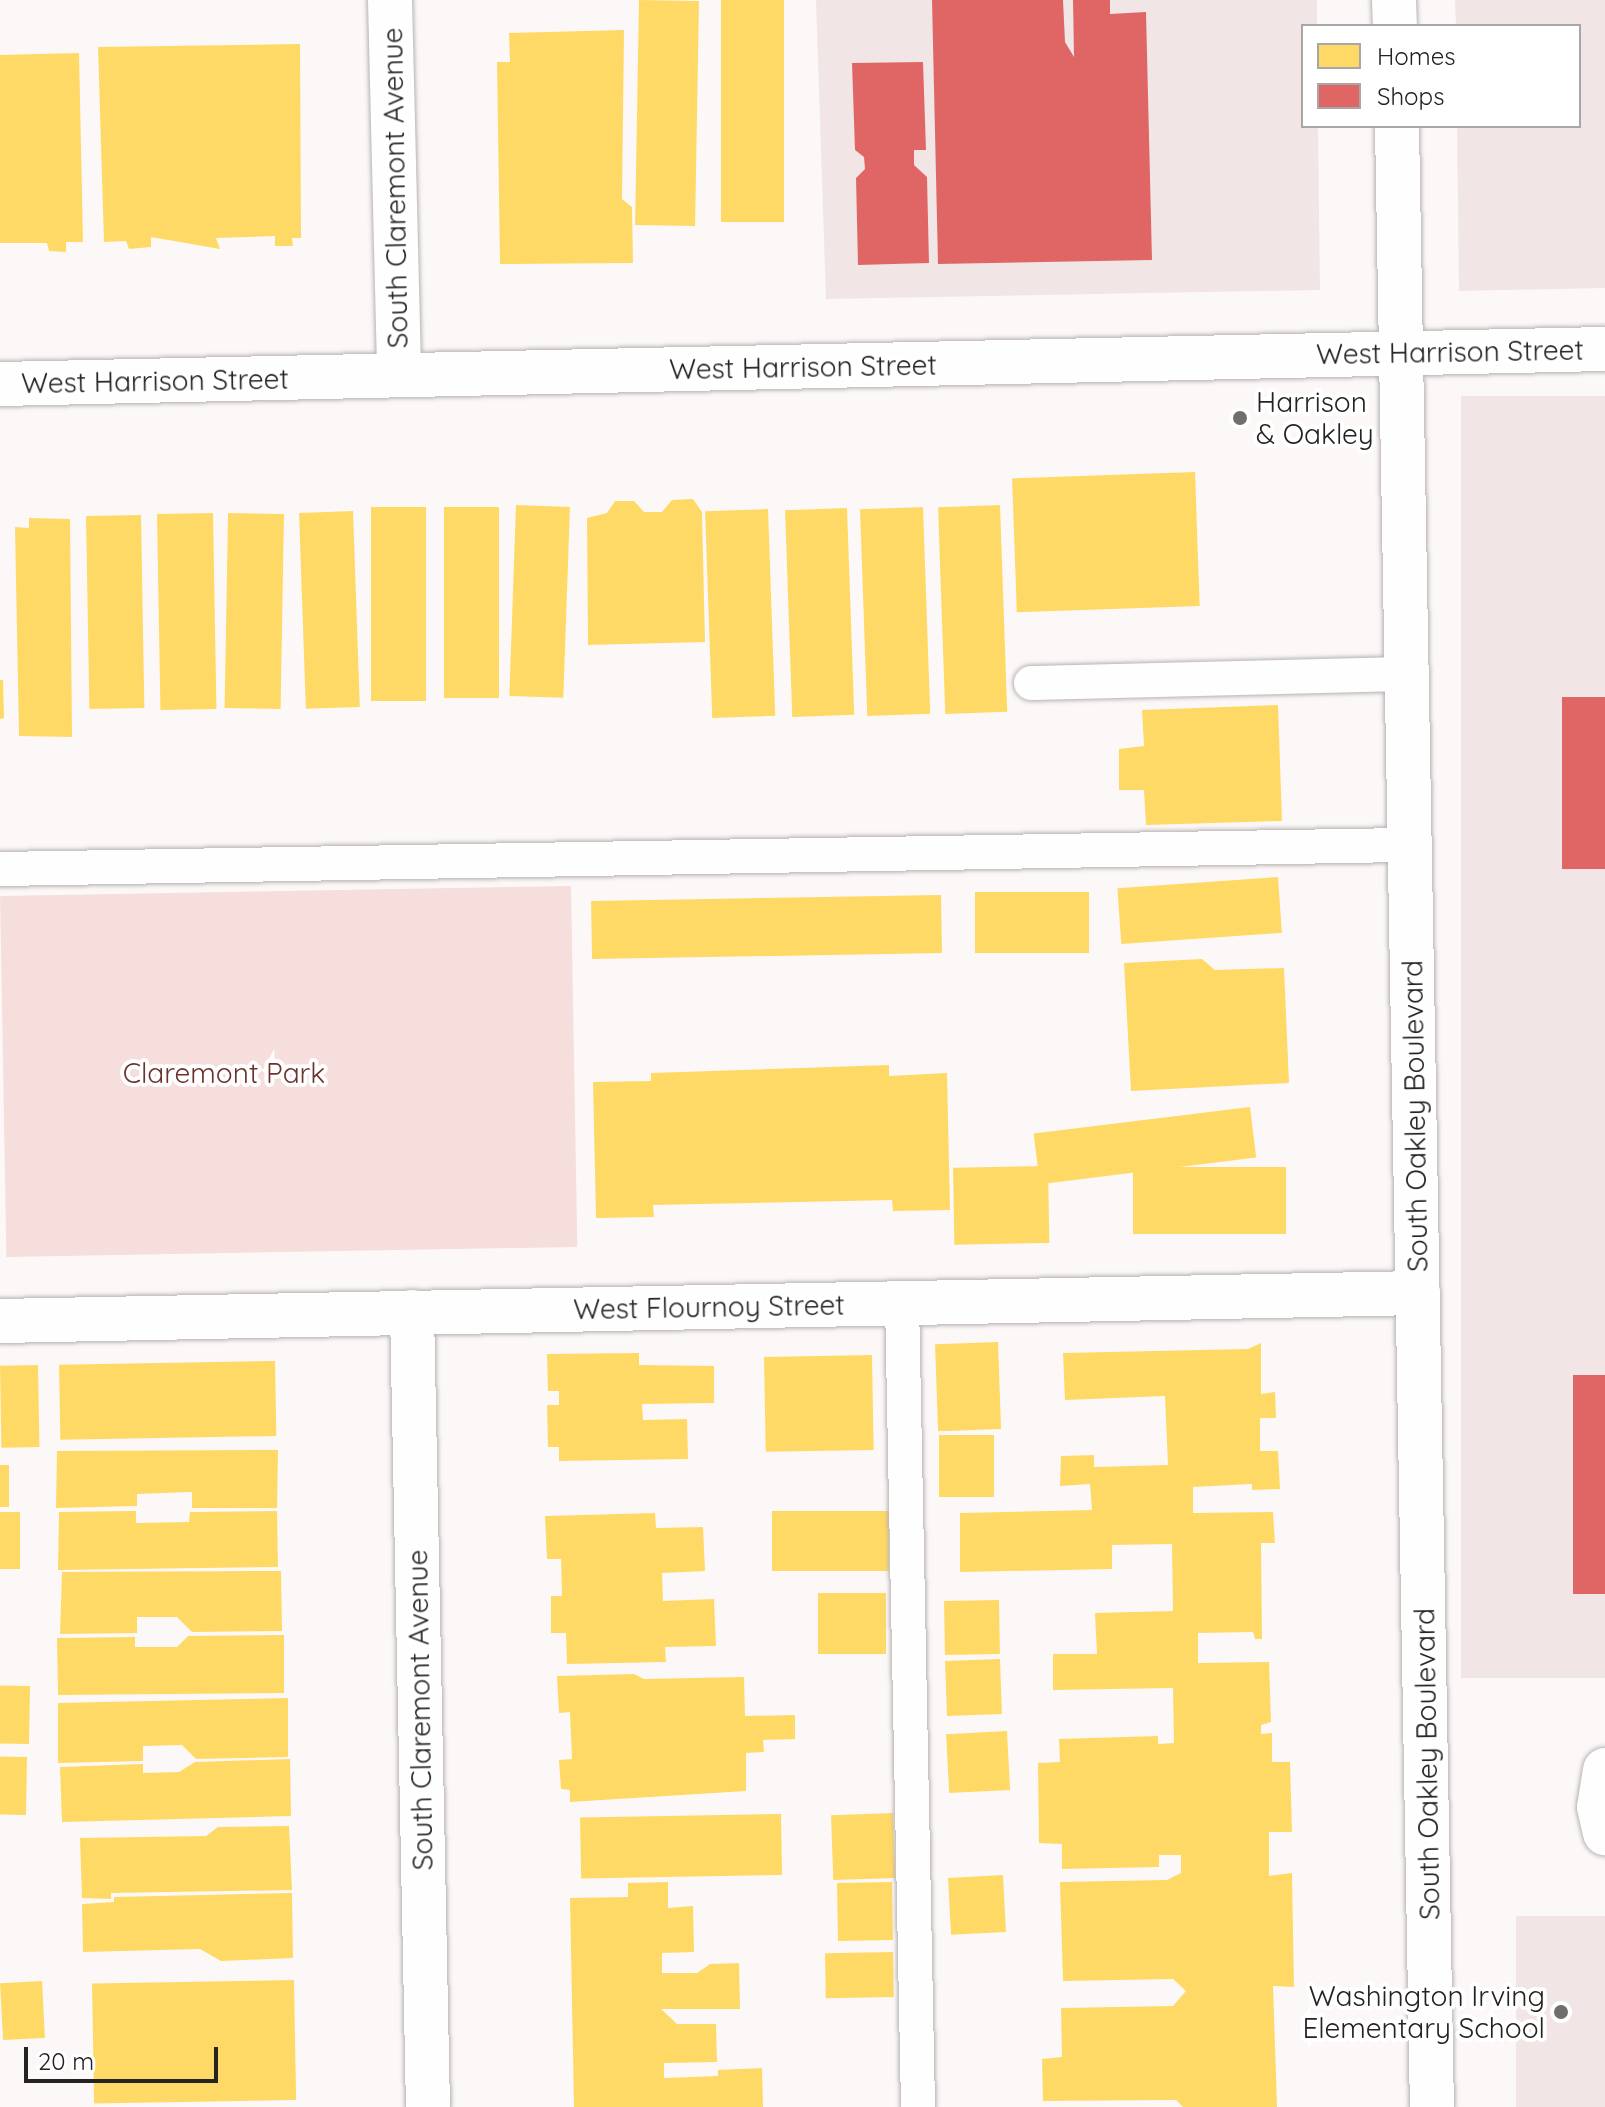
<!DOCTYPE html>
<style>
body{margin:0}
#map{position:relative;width:1605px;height:2107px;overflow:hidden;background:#fdf8f8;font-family:Quicksand,sans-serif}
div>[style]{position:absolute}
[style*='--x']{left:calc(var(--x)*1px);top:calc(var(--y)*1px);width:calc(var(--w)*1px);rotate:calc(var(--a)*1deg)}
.built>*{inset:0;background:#f1e6e5;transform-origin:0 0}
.green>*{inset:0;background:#f5dedb;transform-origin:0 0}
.homes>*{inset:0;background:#ffd966;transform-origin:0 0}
.shops>*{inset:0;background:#e06666;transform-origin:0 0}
.roads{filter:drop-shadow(0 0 2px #b7b3b3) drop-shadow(0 0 2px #b7b3b3)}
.lane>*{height:34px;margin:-17px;padding:0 17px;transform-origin:17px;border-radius:17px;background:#fffefe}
.street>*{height:44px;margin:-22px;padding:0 22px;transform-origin:22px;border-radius:22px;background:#fffefe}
.secondary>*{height:44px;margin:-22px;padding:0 22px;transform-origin:22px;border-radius:22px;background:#fffefe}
.dots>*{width:22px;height:22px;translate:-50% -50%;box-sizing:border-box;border:4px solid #fff;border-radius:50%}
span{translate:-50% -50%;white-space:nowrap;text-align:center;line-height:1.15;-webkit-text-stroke:8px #fff;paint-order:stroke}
.street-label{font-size:28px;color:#252322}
.poi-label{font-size:28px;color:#252322}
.left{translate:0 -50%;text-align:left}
.right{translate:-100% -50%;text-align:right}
.park-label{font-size:28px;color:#6b322e}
.legend{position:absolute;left:1301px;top:24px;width:280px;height:104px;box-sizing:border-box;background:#fff;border:2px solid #a8a7a7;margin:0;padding:10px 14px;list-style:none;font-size:24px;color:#252322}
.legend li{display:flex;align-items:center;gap:16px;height:40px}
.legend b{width:40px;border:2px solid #a8a7a7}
.scale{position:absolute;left:24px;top:2047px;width:194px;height:36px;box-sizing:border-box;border:4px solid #252322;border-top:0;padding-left:10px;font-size:24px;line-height:28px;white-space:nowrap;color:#252322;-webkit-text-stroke:6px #fff;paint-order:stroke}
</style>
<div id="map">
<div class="built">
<i style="clip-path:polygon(816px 0,1317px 0,1317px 26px,1303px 26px,1303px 126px,1318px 126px,1320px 290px,826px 299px)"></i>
<i style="clip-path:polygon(1455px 0,1605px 0,1605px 288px,1459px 291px,1457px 126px,1579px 126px,1579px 26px,1456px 26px)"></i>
<i style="left:1605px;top:396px;width:1282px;height:144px;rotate:90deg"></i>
<i style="left:1605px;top:1916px;width:191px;height:89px;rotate:90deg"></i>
</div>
<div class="green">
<i style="left:571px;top:886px;width:361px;height:571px;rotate:89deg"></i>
</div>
<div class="homes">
<i style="left:639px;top:0;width:60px;height:225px;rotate:1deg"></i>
<i style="left:721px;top:0;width:63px;height:222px"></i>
<i style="clip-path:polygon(624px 30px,622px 199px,632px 207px,633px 263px,500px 264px,497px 62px,510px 62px,509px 33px)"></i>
<i style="clip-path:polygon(300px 44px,301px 238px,292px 238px,293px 246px,275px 246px,275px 236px,216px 238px,220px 249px,151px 237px,151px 247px,129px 249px,126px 241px,104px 242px,98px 47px)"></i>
<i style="clip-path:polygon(79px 53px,83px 242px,66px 242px,66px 252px,49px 251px,47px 243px,0 243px,0 55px)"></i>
<i style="left:1195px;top:472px;width:134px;height:183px;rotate:88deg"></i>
<i style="clip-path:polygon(693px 499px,702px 512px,705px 642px,588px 645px,587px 518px,607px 513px,615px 501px,634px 501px,644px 512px,662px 512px,672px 500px)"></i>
<i style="left:516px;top:505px;width:54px;height:191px;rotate:2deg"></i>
<i style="left:1000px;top:505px;width:207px;height:62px;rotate:88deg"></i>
<i style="left:371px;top:507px;width:55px;height:194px"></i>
<i style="left:499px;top:507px;width:191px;height:55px;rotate:90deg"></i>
<i style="left:923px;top:507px;width:207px;height:63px;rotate:88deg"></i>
<i style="left:847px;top:508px;width:207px;height:62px;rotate:88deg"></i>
<i style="left:768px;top:509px;width:207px;height:63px;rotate:88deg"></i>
<i style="left:353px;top:511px;width:196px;height:54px;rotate:88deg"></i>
<i style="left:213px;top:513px;width:196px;height:56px;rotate:89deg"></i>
<i style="left:228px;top:513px;width:56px;height:195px;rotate:1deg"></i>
<i style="left:141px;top:515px;width:193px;height:55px;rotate:89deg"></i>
<i style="clip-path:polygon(29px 518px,70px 519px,72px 737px,19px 736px,15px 527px,29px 528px)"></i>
<i style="clip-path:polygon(0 680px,3px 680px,4px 718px,0 719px)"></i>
<i style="clip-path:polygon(1278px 705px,1282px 821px,1146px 825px,1144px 790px,1119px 790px,1119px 749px,1144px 746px,1142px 710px)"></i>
<i style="left:1278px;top:877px;width:56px;height:161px;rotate:86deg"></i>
<i style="left:975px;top:892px;width:114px;height:61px"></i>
<i style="left:941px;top:895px;width:58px;height:350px;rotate:89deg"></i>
<i style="clip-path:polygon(1202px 959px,1215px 970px,1284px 968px,1289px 1083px,1131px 1091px,1124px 963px)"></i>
<i style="clip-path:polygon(889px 1065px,889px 1076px,947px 1073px,950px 1210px,893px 1211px,892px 1200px,653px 1205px,654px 1217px,596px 1218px,593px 1082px,651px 1081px,651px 1073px)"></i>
<i style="left:1250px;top:1107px;width:51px;height:218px;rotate:83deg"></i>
<i style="left:1048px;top:1166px;width:77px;height:95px;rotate:89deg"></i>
<i style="left:1133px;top:1167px;width:153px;height:67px"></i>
<i style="left:998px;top:1342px;width:87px;height:63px;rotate:88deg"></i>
<i style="clip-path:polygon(1261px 1343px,1261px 1394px,1275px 1392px,1276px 1418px,1260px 1418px,1260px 1451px,1278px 1451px,1280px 1489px,1252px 1490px,1252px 1484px,1193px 1487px,1193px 1513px,1273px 1512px,1275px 1543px,1261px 1543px,1262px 1639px,1255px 1639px,1253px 1632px,1198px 1633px,1198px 1663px,1269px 1662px,1271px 1722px,1261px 1725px,1261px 1734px,1272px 1733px,1272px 1762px,1290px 1762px,1292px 1832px,1269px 1832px,1269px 1876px,1292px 1873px,1294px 1987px,1273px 1986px,1277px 2107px,1183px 2107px,1176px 2100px,1043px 2101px,1042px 2059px,1062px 2057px,1061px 2008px,1173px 2006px,1186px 1991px,1173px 1979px,1063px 1981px,1060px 1882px,1167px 1880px,1181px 1873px,1181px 1855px,1159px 1855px,1159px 1867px,1062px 1869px,1062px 1844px,1039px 1843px,1038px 1763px,1060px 1762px,1059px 1739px,1158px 1736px,1158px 1744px,1174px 1743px,1173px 1688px,1053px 1690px,1053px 1654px,1097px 1654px,1095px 1613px,1173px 1611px,1172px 1544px,1112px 1545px,1112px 1569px,960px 1572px,960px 1513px,1092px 1510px,1090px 1484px,1060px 1486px,1061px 1456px,1094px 1455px,1094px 1467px,1168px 1465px,1165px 1396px,1065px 1400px,1063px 1353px,1248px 1349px)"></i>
<i style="clip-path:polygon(639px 1353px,639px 1365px,714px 1366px,714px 1403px,642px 1404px,643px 1420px,687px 1419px,688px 1459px,559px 1461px,559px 1447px,548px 1447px,547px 1405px,559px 1405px,559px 1391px,548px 1391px,547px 1354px)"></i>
<i style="left:872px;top:1355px;width:95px;height:108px;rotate:89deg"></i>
<i style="left:275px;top:1361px;width:75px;height:216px;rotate:89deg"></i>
<i style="left:38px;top:1365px;width:82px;height:38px;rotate:89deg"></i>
<i style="left:939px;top:1435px;width:55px;height:62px"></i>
<i style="clip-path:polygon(278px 1450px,277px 1508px,192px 1508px,192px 1492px,137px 1494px,137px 1506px,56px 1508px,57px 1451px)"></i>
<i style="left:0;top:1465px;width:9px;height:42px"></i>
<i style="clip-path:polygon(136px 1511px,136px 1523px,189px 1522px,190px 1512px,277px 1511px,278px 1567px,58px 1570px,59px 1512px)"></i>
<i style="left:889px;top:1511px;width:60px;height:117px;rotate:90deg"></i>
<i style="left:0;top:1512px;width:20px;height:57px"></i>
<i style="clip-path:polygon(655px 1513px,656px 1528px,703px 1527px,705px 1571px,662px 1573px,663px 1601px,714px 1599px,716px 1646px,665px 1647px,666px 1662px,567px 1664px,566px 1633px,551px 1633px,551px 1596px,562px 1596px,561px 1559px,547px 1559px,545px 1516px)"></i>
<i style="clip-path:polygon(281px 1571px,282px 1631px,192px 1632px,177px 1617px,137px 1617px,137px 1633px,60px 1634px,62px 1572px)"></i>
<i style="left:818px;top:1593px;width:68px;height:61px"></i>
<i style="left:999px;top:1600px;width:54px;height:55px;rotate:89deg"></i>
<i style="clip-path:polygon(284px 1635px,284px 1693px,58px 1695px,57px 1638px,135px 1637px,135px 1647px,177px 1647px,188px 1636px)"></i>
<i style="left:1000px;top:1659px;width:55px;height:55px;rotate:88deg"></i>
<i style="clip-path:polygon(634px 1674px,644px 1679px,744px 1677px,745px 1716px,795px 1715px,795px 1739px,763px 1740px,764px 1752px,746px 1753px,746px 1791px,570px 1802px,570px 1790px,561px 1789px,559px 1760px,572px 1759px,570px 1712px,559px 1713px,557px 1676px)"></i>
<i style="left:30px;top:1686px;width:58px;height:30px;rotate:91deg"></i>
<i style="clip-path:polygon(288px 1698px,288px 1757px,196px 1759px,182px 1745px,143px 1746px,143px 1761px,58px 1763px,58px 1703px)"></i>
<i style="left:1007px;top:1731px;width:59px;height:61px;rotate:87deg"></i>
<i style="left:27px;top:1757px;width:58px;height:27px;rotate:91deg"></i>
<i style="clip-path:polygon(290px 1759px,291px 1816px,62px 1822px,60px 1767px,143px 1764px,143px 1773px,179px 1772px,195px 1762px)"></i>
<i style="left:893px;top:1813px;width:65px;height:62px;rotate:88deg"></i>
<i style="left:781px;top:1814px;width:61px;height:201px;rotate:89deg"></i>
<i style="clip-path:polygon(289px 1826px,292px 1890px,111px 1893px,111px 1899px,82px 1898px,80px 1838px,206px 1836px,218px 1827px)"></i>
<i style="left:1003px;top:1875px;width:57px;height:55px;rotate:87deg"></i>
<i style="clip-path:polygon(668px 1882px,668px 1908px,693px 1906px,694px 1952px,662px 1953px,662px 1973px,697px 1973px,710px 1964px,739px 1963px,740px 2009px,661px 2009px,677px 2024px,716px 2024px,717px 2062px,664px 2063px,664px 2078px,718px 2076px,718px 2070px,762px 2068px,763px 2107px,574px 2107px,570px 1898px,628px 1897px,628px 1883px)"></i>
<i style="left:892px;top:1882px;width:58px;height:55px;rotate:89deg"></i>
<i style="clip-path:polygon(292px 1893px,293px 1958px,221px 1961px,200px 1949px,83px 1952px,82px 1904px,114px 1902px,114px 1897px)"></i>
<i style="left:893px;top:1952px;width:45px;height:68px;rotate:89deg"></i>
<i style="left:294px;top:1980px;width:120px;height:202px;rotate:89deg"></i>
<i style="left:42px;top:1981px;width:57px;height:42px;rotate:87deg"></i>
</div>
<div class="shops">
<i style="clip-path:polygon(932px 0,1063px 0,1065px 42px,1074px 57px,1073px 0,1110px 0,1110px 14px,1146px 12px,1152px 260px,938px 264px)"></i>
<i style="clip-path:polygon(923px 62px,926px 150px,914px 150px,914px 165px,927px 177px,929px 263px,858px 265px,856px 178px,865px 169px,864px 157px,855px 150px,852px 63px)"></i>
<i style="left:1605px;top:697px;width:172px;height:43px;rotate:90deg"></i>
<i style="left:1573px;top:1375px;width:32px;height:219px"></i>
</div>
<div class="roads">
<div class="lane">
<i style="--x:1031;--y:683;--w:376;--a:-1.4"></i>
<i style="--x:0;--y:869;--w:1410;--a:-0.98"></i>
<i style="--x:902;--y:1302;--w:805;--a:88.86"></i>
</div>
<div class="street">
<i style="--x:390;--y:0;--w:375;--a:88.6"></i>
<i style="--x:1394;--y:0;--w:26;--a:88"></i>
<i style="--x:1397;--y:126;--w:1981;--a:88.99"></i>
<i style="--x:412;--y:1312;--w:795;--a:88.85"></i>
<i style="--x:0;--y:1321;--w:1418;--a:-1.13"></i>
<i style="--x:1605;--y:1770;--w:37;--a:99"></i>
<i style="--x:1599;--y:1807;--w:27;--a:77"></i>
</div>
<div class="secondary">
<i style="--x:0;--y:384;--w:1605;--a:-1.25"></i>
</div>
</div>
<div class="dots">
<i style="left:1240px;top:418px;background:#716e6d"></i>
<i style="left:1561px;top:2012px;background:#716e6d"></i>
</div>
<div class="street-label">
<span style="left:395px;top:188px;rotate:-91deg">South Claremont Avenue</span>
<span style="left:1450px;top:352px;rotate:-1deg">West Harrison Street</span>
<span style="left:803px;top:367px;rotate:-1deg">West Harrison Street</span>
<span style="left:155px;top:381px;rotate:-1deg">West Harrison Street</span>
<span style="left:1415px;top:1116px;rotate:-91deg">South Oakley Boulevard</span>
<span style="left:709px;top:1307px;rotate:-1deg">West Flournoy Street</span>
<span style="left:420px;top:1710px;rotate:-91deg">South Claremont Avenue</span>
<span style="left:1427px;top:1764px;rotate:-91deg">South Oakley Boulevard</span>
</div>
<div class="poi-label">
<span class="left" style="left:1256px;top:418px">Harrison<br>&amp; Oakley</span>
<span class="right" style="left:1545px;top:2012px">Washington Irving<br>Elementary School</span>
</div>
<div class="park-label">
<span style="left:224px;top:1073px">Claremont Park</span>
</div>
<ul class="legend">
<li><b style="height:22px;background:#ffd966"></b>Homes</li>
<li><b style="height:22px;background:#e06666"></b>Shops</li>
</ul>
<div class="scale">20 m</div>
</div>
